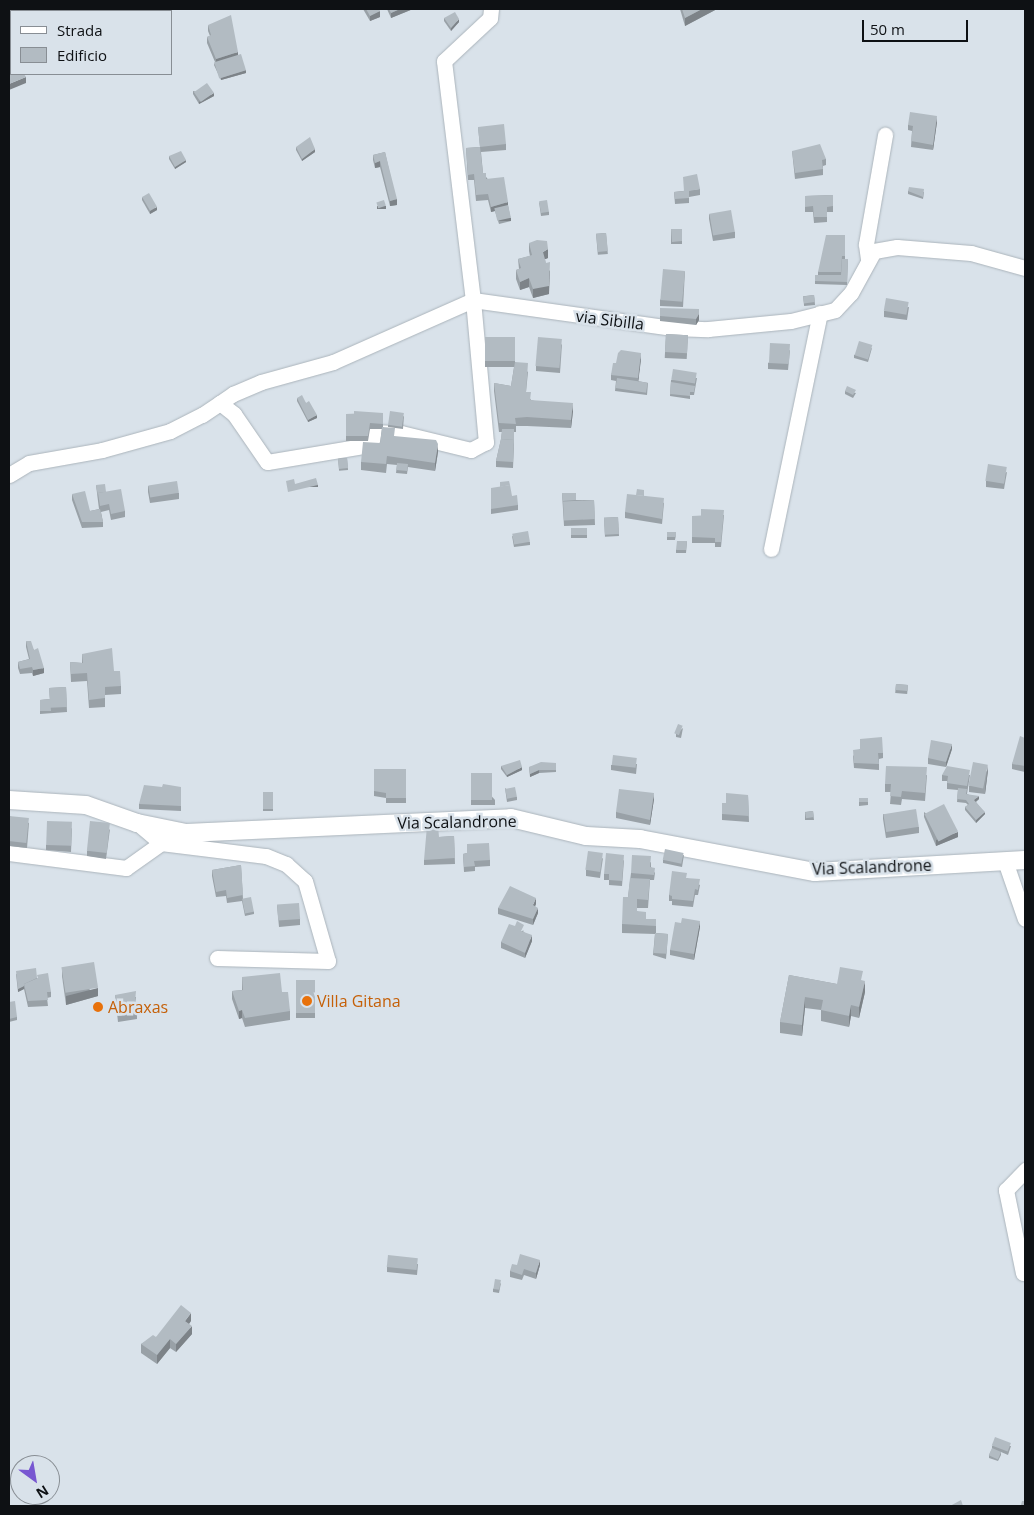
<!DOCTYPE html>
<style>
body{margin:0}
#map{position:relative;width:1034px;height:1515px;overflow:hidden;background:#d9e2ea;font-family:"Open Sans",sans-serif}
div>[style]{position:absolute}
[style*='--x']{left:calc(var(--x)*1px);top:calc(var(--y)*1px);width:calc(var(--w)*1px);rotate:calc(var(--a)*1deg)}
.roads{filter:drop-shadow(0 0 1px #abb4bb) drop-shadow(0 0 1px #abb4bb)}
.minor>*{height:15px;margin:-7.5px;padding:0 7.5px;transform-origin:7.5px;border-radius:7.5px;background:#fff}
.tertiary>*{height:18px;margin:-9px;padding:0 9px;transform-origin:9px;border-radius:9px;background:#fff}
.wall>*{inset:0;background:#99a1a7;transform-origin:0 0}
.shaded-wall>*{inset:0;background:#7d8388;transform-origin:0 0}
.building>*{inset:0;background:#b2bbc2;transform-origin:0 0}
.dots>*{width:14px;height:14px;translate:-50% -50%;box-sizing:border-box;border:2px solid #d9e2ea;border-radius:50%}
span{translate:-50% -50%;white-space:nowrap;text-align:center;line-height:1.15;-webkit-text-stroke:5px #d9e2ea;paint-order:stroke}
.street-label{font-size:16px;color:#0e1114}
.food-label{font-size:16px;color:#c56008}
.left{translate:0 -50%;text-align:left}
.frame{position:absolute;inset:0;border:10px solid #0e1114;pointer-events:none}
.legend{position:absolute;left:10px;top:10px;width:162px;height:65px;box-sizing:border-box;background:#d9e2ea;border:1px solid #888e94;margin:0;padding:6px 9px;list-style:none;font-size:15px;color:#0e1114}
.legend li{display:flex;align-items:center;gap:10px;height:25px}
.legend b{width:25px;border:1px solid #888e94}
.north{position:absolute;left:10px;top:1455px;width:50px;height:50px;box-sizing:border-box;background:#d9e2ea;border:1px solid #888e94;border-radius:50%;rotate:148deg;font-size:14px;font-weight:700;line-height:20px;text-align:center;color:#0e1114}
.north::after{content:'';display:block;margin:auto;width:18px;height:22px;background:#7857d1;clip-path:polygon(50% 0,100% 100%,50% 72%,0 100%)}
.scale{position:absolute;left:862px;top:20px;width:106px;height:22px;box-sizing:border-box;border:2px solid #0e1114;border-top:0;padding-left:6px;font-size:15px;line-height:18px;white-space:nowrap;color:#0e1114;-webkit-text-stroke:4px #d9e2ea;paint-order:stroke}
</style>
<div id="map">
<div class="roads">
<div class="minor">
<i style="--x:491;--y:9;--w:9;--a:96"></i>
<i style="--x:490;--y:18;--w:63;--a:136.9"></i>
<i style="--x:444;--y:61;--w:241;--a:83.1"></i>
<i style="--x:473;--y:300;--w:202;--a:8"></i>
<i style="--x:673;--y:328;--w:35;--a:2"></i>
<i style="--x:708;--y:329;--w:83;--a:-5.5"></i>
<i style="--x:791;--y:321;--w:45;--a:-14"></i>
<i style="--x:835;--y:310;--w:23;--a:-47"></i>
<i style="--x:851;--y:293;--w:48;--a:-61.3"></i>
<i style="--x:874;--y:251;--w:23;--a:-10"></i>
<i style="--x:897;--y:247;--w:74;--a:4.6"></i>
<i style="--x:971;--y:253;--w:56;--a:15.5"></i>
<i style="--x:868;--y:259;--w:15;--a:-98"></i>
<i style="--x:866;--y:244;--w:111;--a:-80.1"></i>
<i style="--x:9;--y:475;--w:23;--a:-31"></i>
<i style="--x:29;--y:463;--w:74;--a:-10.1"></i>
<i style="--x:102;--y:450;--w:71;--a:-15.6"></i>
<i style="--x:170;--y:431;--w:36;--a:-27"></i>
<i style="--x:202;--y:415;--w:22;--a:-34"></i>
<i style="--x:220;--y:403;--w:16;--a:-35"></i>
<i style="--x:233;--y:394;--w:30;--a:-23"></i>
<i style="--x:261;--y:382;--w:75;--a:-15.5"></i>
<i style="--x:333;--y:362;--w:153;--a:-23.9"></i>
<i style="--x:473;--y:300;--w:143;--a:84.8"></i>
<i style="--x:486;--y:442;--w:17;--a:152"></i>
<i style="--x:471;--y:450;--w:72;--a:-166.3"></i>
<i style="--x:401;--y:433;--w:25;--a:-178"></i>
<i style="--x:376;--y:432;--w:15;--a:118"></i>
<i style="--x:369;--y:445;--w:103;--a:170.5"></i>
<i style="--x:267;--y:462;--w:58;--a:-124.5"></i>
<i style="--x:234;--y:414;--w:18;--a:-142"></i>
<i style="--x:771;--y:549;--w:241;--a:-78.3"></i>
<i style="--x:161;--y:843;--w:106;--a:7.1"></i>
<i style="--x:266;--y:856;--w:22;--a:22"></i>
<i style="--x:286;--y:864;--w:25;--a:42"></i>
<i style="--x:305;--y:881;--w:83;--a:74"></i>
<i style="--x:328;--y:961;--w:111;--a:-178.5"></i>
<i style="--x:9;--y:853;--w:118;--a:7.3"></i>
<i style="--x:126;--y:868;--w:43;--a:-35.5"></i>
<i style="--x:161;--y:843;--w:31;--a:-140"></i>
<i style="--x:1005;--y:861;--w:61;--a:71"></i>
<i style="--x:1023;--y:1273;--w:85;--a:-101.6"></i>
<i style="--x:1006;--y:1190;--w:28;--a:-46"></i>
</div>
<div class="tertiary">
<i style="--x:9;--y:800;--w:77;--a:3.7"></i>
<i style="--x:86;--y:805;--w:54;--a:19.4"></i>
<i style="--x:137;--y:823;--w:50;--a:11.5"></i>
<i style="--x:186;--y:833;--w:325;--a:-2.6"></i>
<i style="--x:511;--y:818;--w:77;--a:13.5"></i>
<i style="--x:586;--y:836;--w:54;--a:3.2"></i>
<i style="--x:640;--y:839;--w:178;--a:10.7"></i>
<i style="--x:815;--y:872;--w:210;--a:-3.3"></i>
</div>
</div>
<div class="wall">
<i style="clip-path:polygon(363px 9px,379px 9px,380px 17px,370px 21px)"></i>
<i style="clip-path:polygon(387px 9px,413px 9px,391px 18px)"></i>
<i style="clip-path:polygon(680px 9px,717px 9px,685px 26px)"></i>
<i style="clip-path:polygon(444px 18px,459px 22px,451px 31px,444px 21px)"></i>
<i style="clip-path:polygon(208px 25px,238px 55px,246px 73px,221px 80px,214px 65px,215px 62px,207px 43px,207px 37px,210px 36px,208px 31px)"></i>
<i style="clip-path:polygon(193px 91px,214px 96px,199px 104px,193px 94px)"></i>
<i style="clip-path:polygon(937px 122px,933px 150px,911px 147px,912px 131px,908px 130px,908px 125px)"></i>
<i style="clip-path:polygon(478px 127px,506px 144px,506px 150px,481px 152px,483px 173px,508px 205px,511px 221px,499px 224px,495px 211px,491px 212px,488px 200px,476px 201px,474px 180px,468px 180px,466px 148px,480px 147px)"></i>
<i style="clip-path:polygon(296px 147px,315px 152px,302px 161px,296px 150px)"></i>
<i style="clip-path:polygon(792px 151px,826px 159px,826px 165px,823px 166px,823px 175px,795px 179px)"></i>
<i style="clip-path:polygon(385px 152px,397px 205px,390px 206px,380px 167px,375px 168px,373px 160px,373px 155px)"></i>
<i style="clip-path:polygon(169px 156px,186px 162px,175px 169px,169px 159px)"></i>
<i style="clip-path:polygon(700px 189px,700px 195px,689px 197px,689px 203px,675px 204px,674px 192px)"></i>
<i style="clip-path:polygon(908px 191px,924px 192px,923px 199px,908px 194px)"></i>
<i style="clip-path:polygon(833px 195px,833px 212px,827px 212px,827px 222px,814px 223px,813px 212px,805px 212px,805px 196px)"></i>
<i style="clip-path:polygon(142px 197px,157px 210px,150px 214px,142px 200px)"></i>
<i style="clip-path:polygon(539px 202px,549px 212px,549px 215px,541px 216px)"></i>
<i style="clip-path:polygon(709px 214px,735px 232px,735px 238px,713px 241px,709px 219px)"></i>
<i style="left:671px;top:229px;width:11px;height:15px"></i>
<i style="left:606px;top:233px;width:21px;height:10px;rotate:85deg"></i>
<i style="clip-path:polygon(845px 235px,845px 259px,848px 259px,847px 285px,815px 284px,815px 275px,818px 275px,818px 272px)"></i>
<i style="clip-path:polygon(529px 243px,548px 258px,545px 259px,549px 294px,533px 298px,529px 287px,520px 290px,516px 279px,516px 270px,519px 269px,518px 259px,530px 256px,529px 251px)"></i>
<i style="clip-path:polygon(685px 271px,683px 307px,660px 306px,660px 300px)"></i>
<i style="left:814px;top:295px;width:10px;height:11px;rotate:84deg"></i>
<i style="clip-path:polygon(909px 307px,907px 320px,884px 317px,884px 311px)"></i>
<i style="clip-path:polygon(699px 309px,699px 320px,696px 325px,660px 321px,660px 316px)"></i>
<i style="left:666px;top:334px;width:22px;height:24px;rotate:3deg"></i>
<i style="clip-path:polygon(485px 337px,515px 337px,515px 362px,528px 372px,526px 392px,531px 400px,573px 411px,571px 428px,527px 426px,516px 426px,516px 432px,514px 432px,514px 445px,513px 468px,496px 467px,496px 461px,501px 439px,502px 432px,499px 432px,494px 391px,494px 383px,511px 386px,514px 367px,485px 367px)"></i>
<i style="clip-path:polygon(562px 344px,560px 373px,536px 371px,536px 366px)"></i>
<i style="clip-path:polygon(872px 348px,868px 362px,854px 358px,854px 355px)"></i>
<i style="clip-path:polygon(790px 350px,788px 370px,768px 369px,768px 363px)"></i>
<i style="clip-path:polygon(641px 359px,638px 381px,648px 383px,647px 395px,615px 391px,616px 381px,611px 380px,611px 375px,616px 363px)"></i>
<i style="clip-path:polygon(697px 378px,694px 395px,690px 395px,690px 399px,670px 396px,671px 380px)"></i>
<i style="clip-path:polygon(845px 391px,856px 393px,853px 398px,845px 394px)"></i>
<i style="clip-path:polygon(297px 398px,306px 403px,317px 418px,308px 422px,297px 401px)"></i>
<i style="clip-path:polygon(383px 413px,383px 427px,395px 437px,438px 452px,435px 471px,408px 467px,407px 474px,396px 473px,397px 465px,387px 464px,386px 473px,361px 470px,361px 462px,380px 443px,382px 429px,370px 429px,368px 441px,346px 441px,346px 414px)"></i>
<i style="clip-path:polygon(404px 416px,403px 429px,388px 427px,388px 425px)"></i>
<i style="left:347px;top:458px;width:12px;height:9px;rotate:85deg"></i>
<i style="clip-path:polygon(1007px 472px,1004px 489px,986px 487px,986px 481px)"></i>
<i style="clip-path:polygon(96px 485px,106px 492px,125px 511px,125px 517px,111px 520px,109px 510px,101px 512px,103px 522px,103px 527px,82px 528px,72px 500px,72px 494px,90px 511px,99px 509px)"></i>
<i style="clip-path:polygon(148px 486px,179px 493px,179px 499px,150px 503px,148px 492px)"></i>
<i style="clip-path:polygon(491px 488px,512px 496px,518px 505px,518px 510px,491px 514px)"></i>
<i style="clip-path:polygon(562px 493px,576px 500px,594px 500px,595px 525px,564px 526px)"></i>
<i style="clip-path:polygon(644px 496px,664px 503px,662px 524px,625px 518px,625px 512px)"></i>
<i style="clip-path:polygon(724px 515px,721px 547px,715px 547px,715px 543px,692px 543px,692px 516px)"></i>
<i style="left:618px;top:517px;width:19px;height:14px;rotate:87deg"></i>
<i style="left:587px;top:528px;width:10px;height:16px;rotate:90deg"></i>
<i style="clip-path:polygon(667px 532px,676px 535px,675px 540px,667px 540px)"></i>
<i style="clip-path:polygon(512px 536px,530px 542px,530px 545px,514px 547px)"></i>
<i style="clip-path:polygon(687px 541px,686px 553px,676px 553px,676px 550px)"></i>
<i style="clip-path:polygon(26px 641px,34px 650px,44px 673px,33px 676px,32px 673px,20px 674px,18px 668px,18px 662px,29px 659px,26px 647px)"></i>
<i style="clip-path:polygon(82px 654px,114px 671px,121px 686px,121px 694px,105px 695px,105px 707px,89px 708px,87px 681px,71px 682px,70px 662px,82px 663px)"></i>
<i style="left:896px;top:684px;width:12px;height:9px;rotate:5deg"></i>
<i style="clip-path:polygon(66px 687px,67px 712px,40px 714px,40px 700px,50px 699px,49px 688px)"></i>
<i style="clip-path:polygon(683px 728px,681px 738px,676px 737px,676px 734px)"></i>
<i style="clip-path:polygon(1025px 738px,1025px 772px,1012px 769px,1012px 764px)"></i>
<i style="clip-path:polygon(860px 739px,883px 753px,883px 758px,879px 759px,879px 770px,854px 768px,853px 756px,860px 749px)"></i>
<i style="clip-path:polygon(952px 749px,946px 767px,928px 764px,928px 758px)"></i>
<i style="clip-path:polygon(556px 763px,556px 772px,539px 773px,530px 777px,529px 767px)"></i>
<i style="clip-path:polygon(637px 764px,636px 774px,611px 770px,611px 765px)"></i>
<i style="clip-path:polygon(501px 766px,522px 770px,507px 777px,501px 769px)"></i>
<i style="clip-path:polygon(374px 769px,406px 769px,406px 803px,386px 803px,386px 798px,374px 796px)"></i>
<i style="clip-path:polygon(988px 770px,985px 794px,969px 792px,969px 786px)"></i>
<i style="clip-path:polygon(471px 773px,495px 800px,495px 805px,471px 805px)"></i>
<i style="clip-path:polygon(927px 775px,925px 801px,902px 799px,901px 805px,890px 804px,891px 792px,885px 792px,885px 784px)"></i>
<i style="clip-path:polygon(942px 775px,970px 775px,967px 794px,979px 799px,976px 802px,985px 814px,976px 823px,965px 810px,965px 807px,968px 805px,966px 803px,957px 802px,958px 790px,947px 789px,947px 781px,942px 781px)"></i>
<i style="clip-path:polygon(181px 787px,181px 811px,139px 809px,139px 804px)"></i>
<i style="clip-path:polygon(505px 788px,517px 797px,517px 800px,507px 802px)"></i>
<i style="left:263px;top:792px;width:10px;height:19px"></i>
<i style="clip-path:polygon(748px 795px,749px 822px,722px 820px,722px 814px,726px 803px)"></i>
<i style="clip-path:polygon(868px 798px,868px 805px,859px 806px,859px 799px)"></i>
<i style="clip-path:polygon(654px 799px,650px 825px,616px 818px,616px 812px)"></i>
<i style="clip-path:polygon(813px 811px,814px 820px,805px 820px,805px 812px)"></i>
<i style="clip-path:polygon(924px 812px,958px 837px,936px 846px,924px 817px)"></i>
<i style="clip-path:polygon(883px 814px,919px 827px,919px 833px,886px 838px,883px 819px)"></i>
<i style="clip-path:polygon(9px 816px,29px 823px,27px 848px,9px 846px)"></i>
<i style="clip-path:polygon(72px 828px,71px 852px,46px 850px,46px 845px)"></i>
<i style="clip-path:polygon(110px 829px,106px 859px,87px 856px,87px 851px)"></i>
<i style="clip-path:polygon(454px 836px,455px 864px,424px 865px,424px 860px,439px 837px)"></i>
<i style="clip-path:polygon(467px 853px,490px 860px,490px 866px,475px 867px,475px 871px,464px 872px,463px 854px)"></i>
<i style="clip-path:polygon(684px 855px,682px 867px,663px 863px,663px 860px)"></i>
<i style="clip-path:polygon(603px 858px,600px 878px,586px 876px,586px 870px)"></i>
<i style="clip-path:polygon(624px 860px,622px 886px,609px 885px,609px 880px,604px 880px,604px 874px)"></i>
<i style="clip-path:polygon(651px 862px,651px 867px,655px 873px,654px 880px,650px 880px,648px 908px,637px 908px,637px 911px,646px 919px,656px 919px,656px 933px,668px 934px,666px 959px,653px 955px,655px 934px,622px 933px,622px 924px,628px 897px,631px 873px)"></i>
<i style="clip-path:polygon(241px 865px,243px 899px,254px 912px,254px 914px,245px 916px,242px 901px,227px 903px,226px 896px,216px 897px,212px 876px,212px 870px)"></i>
<i style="clip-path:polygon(687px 878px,700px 885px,698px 895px,695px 895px,693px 907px,672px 905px,672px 901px,669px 901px,669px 895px)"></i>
<i style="clip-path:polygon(536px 904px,535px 906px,538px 913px,533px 925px,498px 914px,498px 908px)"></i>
<i style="clip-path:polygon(277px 905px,300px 919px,300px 925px,279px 927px)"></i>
<i style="clip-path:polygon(700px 927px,694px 960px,670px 955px,670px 950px)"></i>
<i style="clip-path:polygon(524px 930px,523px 931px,532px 941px,525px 958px,501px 948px,501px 942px)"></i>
<i style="clip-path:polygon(62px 968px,98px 996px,66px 1005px,62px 976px)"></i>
<i style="clip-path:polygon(16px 974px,37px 978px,51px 992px,51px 997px,47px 998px,48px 1006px,28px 1007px,24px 989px,18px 992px)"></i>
<i style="clip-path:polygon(789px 975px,837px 984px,863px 981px,865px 992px,859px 1018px,851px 1016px,849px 1027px,821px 1021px,821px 1010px,805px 1008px,802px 1036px,780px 1033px,780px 1022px)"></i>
<i style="clip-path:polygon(242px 977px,282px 992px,290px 1011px,290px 1020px,245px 1027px,242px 1018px,239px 1019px,232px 999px,232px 991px,242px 990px)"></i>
<i style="left:315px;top:980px;width:38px;height:19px;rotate:90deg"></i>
<i style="clip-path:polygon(115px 995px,136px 997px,135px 1004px,137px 1014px,137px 1019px,118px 1022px)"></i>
<i style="clip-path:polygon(9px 1002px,17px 1017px,17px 1020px,9px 1022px)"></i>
<i style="clip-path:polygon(418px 1264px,417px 1275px,387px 1272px,387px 1267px)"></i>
<i style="clip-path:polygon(517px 1265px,540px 1265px,536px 1279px,524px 1275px,522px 1280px,510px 1277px,510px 1271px)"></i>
<i style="clip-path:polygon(501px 1283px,499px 1293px,493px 1292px,493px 1289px)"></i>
<i style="clip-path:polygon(191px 1321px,189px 1324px,192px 1334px,176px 1352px,170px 1348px,157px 1364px,141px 1353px,141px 1344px)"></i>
<i style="clip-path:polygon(992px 1446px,1011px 1446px,1008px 1455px,1001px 1452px,1001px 1455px,998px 1461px,989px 1458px,989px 1455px,992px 1449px)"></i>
</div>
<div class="shaded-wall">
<i style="clip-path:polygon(400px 9px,413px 9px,391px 18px,391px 13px)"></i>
<i style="clip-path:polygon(702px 9px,717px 9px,685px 26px,685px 18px)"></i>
<i style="clip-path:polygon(380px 11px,380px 17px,370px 21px,370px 16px)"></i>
<i style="clip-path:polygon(459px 19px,459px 22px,451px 31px,451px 28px)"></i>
<i style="clip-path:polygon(238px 52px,238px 57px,216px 65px,216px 59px)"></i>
<i style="clip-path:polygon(246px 70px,246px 73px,221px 80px,221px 78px)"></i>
<i style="clip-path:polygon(26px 77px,26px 83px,9px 90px,9px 84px)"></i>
<i style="clip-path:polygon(214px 93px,214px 96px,199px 104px,199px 102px)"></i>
<i style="clip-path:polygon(937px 116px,937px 122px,933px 150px,933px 145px)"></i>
<i style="clip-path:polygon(315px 149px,315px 152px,302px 161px,302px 159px)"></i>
<i style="clip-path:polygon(186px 160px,186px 162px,175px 169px,175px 167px)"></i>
<i style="clip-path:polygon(380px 161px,380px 167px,375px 168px,375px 163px)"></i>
<i style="clip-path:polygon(397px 199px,397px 205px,390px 206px,390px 201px)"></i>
<i style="clip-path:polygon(508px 202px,508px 208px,495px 209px,495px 211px,491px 212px,491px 207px)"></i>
<i style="left:386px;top:206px;width:3px;height:9px;rotate:90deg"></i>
<i style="clip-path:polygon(157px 207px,157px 210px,150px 214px,150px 211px)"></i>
<i style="left:511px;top:218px;width:3px;height:12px;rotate:90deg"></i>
<i style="clip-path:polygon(548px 249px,548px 258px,543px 260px,543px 252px)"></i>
<i style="clip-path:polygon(550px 270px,549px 294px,533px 298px,533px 289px)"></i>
<i style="clip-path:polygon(529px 278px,529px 287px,520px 290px,520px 282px)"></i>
<i style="clip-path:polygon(699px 314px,699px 320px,696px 325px,696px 319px)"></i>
<i style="clip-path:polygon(641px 353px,641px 359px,638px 384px,638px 378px)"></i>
<i style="clip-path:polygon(573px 403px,573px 411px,571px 428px,571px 420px)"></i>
<i style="clip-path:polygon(317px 415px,317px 418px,308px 422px,308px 420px)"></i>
<i style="clip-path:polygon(438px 444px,438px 452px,435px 471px,435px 463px)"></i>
<i style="left:318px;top:485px;width:2px;height:31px;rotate:90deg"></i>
<i style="clip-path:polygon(44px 668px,44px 673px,33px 676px,33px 670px)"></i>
<i style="clip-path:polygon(952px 744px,952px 749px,946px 767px,946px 762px)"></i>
<i style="clip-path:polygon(988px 765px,988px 770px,985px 794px,985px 789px)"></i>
<i style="clip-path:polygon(522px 767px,522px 770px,507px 777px,507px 775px)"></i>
<i style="clip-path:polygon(539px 770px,539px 773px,530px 777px,530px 774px)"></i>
<i style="clip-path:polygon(654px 793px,654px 799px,650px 825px,650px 820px)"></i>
<i style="clip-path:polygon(979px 796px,979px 799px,974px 803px,974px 800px)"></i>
<i style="clip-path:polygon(985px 812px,985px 814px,976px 823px,976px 820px)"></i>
<i style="clip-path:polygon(958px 832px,958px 837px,936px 846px,936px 840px)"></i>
<i style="clip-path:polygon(536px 898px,536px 904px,533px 911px,533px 905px)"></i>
<i style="clip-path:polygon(538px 908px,538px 913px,533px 925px,533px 919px)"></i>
<i style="clip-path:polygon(700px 921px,700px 927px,694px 960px,694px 954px)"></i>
<i style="clip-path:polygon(532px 935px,532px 941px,525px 958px,525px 953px)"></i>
<i style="clip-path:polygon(865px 981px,865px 992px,859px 1018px,859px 1007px)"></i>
<i style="clip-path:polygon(24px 986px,24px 989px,18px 992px,18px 989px)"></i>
<i style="clip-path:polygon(98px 988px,98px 996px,66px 1005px,66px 996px)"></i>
<i style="clip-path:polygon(805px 997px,805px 1008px,802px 1036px,802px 1025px)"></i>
<i style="clip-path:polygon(851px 1005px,851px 1016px,849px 1027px,849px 1016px)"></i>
<i style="clip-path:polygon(242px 1010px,242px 1018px,239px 1019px,239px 1011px)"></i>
<i style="clip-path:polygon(540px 1260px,540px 1265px,536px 1279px,536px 1273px)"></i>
<i style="clip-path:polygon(191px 1313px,191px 1321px,185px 1329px,185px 1321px)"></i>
<i style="clip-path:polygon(192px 1326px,192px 1334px,176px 1352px,176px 1344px)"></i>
<i style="clip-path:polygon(170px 1339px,170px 1348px,157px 1364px,157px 1355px)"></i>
</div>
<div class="building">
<i style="clip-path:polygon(366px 9px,379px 9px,380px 11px,370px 16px)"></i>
<i style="clip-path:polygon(389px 9px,400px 9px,391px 13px)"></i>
<i style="clip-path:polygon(682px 9px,702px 9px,685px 18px)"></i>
<i style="clip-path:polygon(455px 12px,459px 19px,451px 28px,444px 18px)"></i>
<i style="clip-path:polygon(231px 15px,238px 52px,216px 59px,207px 37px,211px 35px,208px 25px)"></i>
<i style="clip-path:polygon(11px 50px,11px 74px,24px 74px,26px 77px,9px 84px,9px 51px)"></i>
<i style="left:241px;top:54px;width:17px;height:28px;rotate:73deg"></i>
<i style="left:207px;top:83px;width:12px;height:16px;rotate:55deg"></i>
<i style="clip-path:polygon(910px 112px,937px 116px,933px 145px,911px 141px,913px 126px,908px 125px)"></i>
<i style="clip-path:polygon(504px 124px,506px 144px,480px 147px,483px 173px,486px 173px,486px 179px,504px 177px,508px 202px,491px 207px,488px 194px,476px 195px,474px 174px,468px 175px,466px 148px,480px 147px,478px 127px)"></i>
<i style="clip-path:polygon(310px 137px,315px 149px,302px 159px,296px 147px)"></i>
<i style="clip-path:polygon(820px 144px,826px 159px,822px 160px,823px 169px,795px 173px,792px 151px)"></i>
<i style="clip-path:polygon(181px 151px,186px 160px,175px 167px,169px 156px)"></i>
<i style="clip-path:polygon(385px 152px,397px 199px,390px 201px,380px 161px,375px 163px,373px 155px)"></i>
<i style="clip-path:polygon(697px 174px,700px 189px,689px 191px,689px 198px,675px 199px,674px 192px,684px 191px,683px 177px)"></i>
<i style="clip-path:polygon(909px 187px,924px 189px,923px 197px,908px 191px)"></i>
<i style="left:149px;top:193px;width:16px;height:8px;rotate:60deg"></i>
<i style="clip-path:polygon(833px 195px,833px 206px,827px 207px,827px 217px,814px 217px,813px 206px,805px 207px,805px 196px)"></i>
<i style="left:384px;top:200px;width:6px;height:8px;rotate:72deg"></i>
<i style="left:547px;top:200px;width:12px;height:8px;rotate:81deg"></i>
<i style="left:508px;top:205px;width:13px;height:14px;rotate:77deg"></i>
<i style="left:731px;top:210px;width:22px;height:22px;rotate:80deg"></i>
<i style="clip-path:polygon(671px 229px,682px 229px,682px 241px,672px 242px)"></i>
<i style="left:606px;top:233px;width:18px;height:10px;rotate:84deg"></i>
<i style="clip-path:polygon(826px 235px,845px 235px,845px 256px,842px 256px,841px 272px,818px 272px)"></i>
<i style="clip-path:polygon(537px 240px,547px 241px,548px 249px,543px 252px,546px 263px,550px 262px,549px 286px,533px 289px,529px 278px,520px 282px,516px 270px,521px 268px,518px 259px,532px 255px,529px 243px)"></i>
<i style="clip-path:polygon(842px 259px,848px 259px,847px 282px,815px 281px,815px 275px,841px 275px)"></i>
<i style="left:663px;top:269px;width:22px;height:31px;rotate:5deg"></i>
<i style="left:814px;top:295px;width:7px;height:11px;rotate:82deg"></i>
<i style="left:886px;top:298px;width:23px;height:13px;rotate:10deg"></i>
<i style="clip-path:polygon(660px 308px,699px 309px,699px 314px,696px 319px,660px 316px)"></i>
<i style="left:666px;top:334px;width:22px;height:18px;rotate:3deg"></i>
<i style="left:485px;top:337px;width:30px;height:24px"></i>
<i style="left:538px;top:337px;width:24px;height:29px;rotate:5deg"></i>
<i style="left:859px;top:341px;width:14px;height:15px;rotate:17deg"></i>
<i style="left:770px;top:343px;width:20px;height:20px;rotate:3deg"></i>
<i style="clip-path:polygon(621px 350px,641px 353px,638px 378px,611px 375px,613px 363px,616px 363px,618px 353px)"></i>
<i style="clip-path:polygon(515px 362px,528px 363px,526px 392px,531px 392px,530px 400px,573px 403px,571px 420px,527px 417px,515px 418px,516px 424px,499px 423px,494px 383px,511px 386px)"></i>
<i style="left:673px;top:369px;width:24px;height:11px;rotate:9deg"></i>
<i style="left:617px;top:378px;width:31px;height:10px;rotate:9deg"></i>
<i style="clip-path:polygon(671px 382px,695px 386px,694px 392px,690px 392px,690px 396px,670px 394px)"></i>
<i style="clip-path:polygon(847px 386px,856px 390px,853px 395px,845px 391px)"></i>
<i style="clip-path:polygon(302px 395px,306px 403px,309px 401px,317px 415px,308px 420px,297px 398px)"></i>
<i style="clip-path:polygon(354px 411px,383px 413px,383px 424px,370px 423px,368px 436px,346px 436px,346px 414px,354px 414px)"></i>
<i style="left:390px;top:411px;width:14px;height:14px;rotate:8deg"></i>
<i style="clip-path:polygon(382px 427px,395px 428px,394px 436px,436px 440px,438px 444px,435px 463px,387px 456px,386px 464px,361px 462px,363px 442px,380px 443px)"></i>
<i style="clip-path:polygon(502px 429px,514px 429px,514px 440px,501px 439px)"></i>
<i style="clip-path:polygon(501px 439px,514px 440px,513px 462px,496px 461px)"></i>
<i style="left:347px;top:458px;width:10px;height:9px;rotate:84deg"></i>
<i style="left:397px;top:463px;width:11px;height:7px;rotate:5deg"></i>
<i style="left:988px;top:464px;width:19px;height:17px;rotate:9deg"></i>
<i style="clip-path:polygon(316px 478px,318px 485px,288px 492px,286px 481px,294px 479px,295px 484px)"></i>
<i style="left:177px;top:481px;width:12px;height:29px;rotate:81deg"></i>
<i style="clip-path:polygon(509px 481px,510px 485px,500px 487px,500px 482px)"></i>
<i style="clip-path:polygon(105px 484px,106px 492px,98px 493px,98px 496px,96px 485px)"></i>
<i style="clip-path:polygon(510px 485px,512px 496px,517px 495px,518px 505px,491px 509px,491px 488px)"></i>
<i style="clip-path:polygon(121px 489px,125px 511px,111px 514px,109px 504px,100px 506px,98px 493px)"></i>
<i style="clip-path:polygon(637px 489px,644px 490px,644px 496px,636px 495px)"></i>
<i style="clip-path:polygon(85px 491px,90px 511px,100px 509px,103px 522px,82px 522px,72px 494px)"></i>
<i style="clip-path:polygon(562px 493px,576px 493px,576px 500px,563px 501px,563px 504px)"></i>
<i style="clip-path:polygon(627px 494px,664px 498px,662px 519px,625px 512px)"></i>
<i style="left:594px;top:500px;width:19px;height:31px;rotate:87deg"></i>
<i style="clip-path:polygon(701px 509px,724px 510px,721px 542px,715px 542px,715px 538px,692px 537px,692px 516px,701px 516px)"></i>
<i style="left:618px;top:517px;width:17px;height:14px;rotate:87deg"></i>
<i style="left:587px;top:528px;width:7px;height:16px;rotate:90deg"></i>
<i style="left:528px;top:531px;width:11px;height:16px;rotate:80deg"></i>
<i style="left:667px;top:532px;width:9px;height:5px"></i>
<i style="clip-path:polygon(677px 541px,687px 541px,686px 550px,676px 550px)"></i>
<i style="clip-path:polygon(26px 641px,31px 641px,34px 650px,38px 648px,44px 668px,33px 670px,32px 667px,20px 669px,18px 662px,30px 659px)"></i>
<i style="clip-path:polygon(112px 648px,114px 671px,120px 671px,121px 686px,105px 687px,105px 698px,89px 700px,87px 673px,71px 674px,70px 662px,83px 663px,82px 654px)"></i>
<i style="left:896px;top:684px;width:12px;height:6px;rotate:5deg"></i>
<i style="left:66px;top:687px;width:20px;height:17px;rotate:87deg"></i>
<i style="clip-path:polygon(50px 699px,51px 711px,40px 711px,40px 700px)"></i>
<i style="left:678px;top:724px;width:5px;height:10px;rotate:22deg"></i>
<i style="clip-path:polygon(1020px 736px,1025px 738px,1025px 766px,1012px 764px)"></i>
<i style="clip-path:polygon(882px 737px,883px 753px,878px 753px,879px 764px,854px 763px,853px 750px,860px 749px,860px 739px)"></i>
<i style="clip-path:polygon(931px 740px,952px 744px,946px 762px,928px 758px)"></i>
<i style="left:613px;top:755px;width:24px;height:10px;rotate:7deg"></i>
<i style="clip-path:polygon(520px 760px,522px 767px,507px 775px,501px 766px)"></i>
<i style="clip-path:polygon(541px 762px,556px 763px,556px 770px,539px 770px,530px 774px,529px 767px)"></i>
<i style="left:973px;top:762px;width:15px;height:24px;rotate:11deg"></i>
<i style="clip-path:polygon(886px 766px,927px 767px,925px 793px,902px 791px,901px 797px,890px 796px,891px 784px,885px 784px)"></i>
<i style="clip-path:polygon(947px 766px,970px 770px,967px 786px,947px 783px,948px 776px,942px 775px)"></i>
<i style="clip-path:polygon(374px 769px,406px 769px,406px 798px,386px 798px,386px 793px,374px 791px)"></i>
<i style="left:471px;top:773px;width:21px;height:27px"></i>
<i style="clip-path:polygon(163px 784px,181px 787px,181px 806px,139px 804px,144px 785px,162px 787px)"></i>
<i style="left:515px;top:787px;width:10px;height:10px;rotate:79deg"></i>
<i style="clip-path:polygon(958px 788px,967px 789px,966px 794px,979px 796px,974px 800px,985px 812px,976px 820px,965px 807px,969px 804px,966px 800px,957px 799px)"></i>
<i style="clip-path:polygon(619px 789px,654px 793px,650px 820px,616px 812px)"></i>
<i style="left:263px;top:792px;width:10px;height:17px"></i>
<i style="clip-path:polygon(726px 793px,748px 795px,749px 816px,722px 814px,722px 803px,726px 803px)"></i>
<i style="left:868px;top:798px;width:4px;height:9px;rotate:90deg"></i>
<i style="left:944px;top:804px;width:31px;height:22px;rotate:63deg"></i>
<i style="left:916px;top:809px;width:18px;height:33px;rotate:81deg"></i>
<i style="left:813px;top:811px;width:6px;height:8px;rotate:81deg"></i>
<i style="left:9px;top:816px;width:20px;height:25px;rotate:6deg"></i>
<i style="left:47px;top:821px;width:25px;height:24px;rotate:2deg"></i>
<i style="left:90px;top:821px;width:20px;height:30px;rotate:6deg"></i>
<i style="clip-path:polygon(427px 826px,438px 826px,439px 837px,454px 836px,455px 858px,424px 860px)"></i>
<i style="clip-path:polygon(489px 843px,490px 860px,474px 861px,475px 866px,464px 867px,463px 854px,467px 853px,467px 844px)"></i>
<i style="left:665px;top:849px;width:19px;height:11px;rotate:12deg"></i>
<i style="left:588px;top:851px;width:15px;height:19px;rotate:8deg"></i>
<i style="clip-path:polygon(606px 853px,624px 855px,622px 881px,609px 880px,609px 874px,604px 874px)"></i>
<i style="clip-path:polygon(632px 855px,651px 856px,650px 867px,655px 868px,654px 875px,631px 873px)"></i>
<i style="clip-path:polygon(241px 865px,243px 895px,227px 898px,226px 890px,216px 892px,212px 870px)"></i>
<i style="clip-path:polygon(672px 871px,687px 873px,686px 878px,700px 879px,698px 890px,695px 889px,693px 901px,672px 899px,672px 896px,669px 895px)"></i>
<i style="clip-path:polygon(630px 878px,650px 879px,648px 900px,637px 899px,637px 911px,646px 912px,646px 919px,656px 919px,656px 926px,622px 924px,623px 897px,628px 897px)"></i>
<i style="clip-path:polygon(510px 886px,536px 898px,533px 905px,538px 908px,533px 919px,498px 908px)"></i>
<i style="left:251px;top:897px;width:15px;height:9px;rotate:79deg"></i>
<i style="left:299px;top:903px;width:16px;height:22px;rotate:86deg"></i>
<i style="clip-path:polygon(682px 918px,700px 921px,694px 954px,670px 950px,675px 922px,681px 923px)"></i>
<i style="clip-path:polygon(517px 921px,524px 925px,521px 931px,532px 935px,525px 953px,501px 942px,509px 924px,515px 926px)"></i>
<i style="left:655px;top:933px;width:13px;height:20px;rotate:4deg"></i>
<i style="left:94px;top:962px;width:26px;height:33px;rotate:81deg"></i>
<i style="clip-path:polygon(840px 967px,863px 971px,861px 980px,865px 981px,859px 1007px,851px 1005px,849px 1016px,821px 1010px,823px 1000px,805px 997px,802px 1025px,780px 1022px,789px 975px,837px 984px)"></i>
<i style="clip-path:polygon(36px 968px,37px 978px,24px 984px,24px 986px,18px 989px,16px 971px)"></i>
<i style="clip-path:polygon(48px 973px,51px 992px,47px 992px,48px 1000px,28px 1001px,24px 984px,38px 978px,37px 975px)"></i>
<i style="clip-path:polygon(280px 973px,282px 992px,288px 992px,290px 1011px,245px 1018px,242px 1010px,239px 1011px,232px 991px,243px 990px,242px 977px)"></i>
<i style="left:315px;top:980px;width:33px;height:19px;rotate:90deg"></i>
<i style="clip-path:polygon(136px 991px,135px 1002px,137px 1014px,118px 1016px,115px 995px)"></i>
<i style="clip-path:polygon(15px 1001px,17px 1017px,9px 1019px,9px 1002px)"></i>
<i style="clip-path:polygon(520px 1254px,540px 1260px,536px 1273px,524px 1269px,522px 1275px,510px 1271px,512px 1264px,517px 1265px)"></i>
<i style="left:388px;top:1255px;width:30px;height:12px;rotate:6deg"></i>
<i style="left:495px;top:1279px;width:6px;height:10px;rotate:9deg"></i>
<i style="clip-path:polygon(181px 1305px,191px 1313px,185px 1321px,192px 1326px,176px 1344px,170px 1339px,157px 1355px,141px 1344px,153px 1335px,156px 1337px)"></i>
<i style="left:995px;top:1437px;width:17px;height:9px;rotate:21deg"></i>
<i style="left:992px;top:1448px;width:10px;height:8px;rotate:24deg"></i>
<i style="clip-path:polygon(961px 1500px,963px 1506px,950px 1506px)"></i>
<i style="clip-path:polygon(1022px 1501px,1025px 1501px,1025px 1506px,1021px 1505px)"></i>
</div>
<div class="dots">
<i style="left:307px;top:1001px;background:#e8710a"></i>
<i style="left:98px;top:1007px;background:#e8710a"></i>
</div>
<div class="street-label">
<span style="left:610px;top:320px;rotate:7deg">via Sibilla</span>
<span style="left:457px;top:822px;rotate:-1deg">Via Scalandrone</span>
<span style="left:872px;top:867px;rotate:-2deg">Via Scalandrone</span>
</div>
<div class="food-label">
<span class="left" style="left:317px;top:1001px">Villa Gitana</span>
<span class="left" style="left:108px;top:1007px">Abraxas</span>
</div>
<div class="frame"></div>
<ul class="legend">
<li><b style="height:6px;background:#fff"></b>Strada</li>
<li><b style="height:14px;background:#b2bbc2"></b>Edificio</li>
</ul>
<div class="north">N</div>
<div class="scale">50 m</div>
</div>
